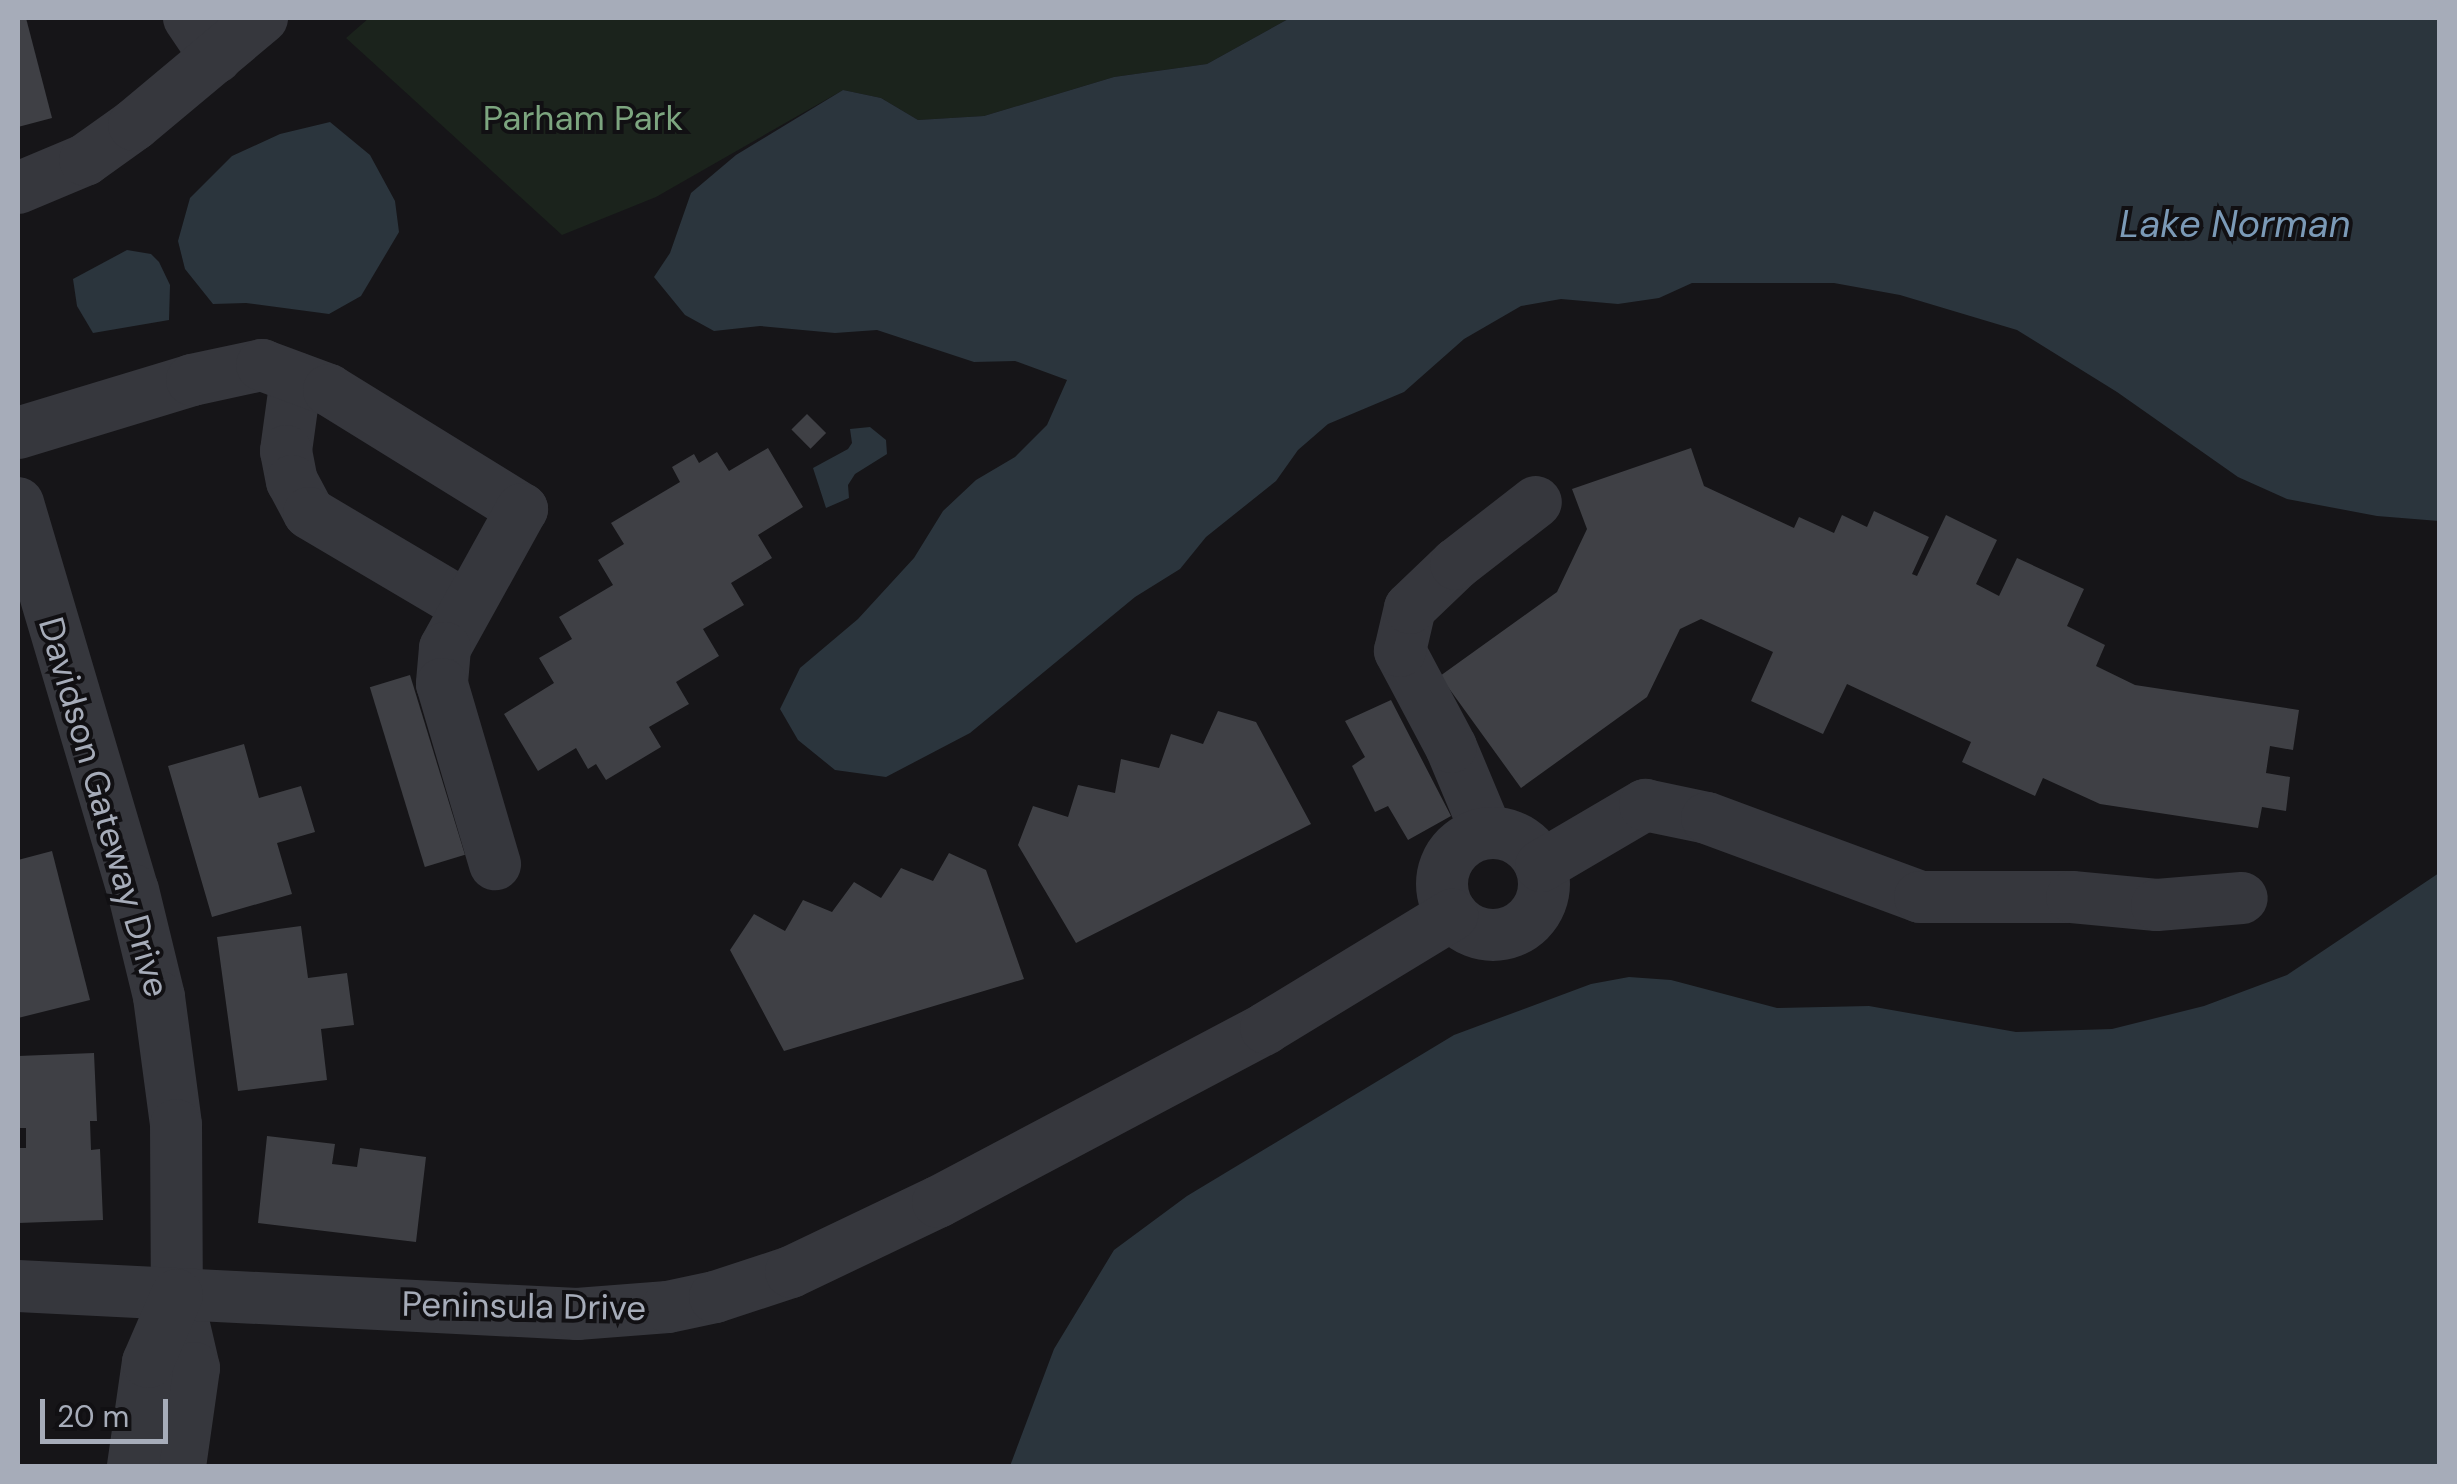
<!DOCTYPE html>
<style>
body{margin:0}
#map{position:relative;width:2457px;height:1484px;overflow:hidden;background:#161518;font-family:"DM Sans",sans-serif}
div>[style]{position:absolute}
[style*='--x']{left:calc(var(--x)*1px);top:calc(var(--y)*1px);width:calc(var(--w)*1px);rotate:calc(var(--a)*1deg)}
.green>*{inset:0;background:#1b231c}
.water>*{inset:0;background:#2b353d}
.building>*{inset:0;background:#3f4045;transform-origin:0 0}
.minor>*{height:52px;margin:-26px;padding:0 26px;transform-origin:26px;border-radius:26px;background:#36373d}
.minor>.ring{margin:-26px;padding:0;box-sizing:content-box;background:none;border:52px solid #36373d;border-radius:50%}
span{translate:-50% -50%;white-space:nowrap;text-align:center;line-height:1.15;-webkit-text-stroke:8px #111013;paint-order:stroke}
.park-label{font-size:35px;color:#7ca57f}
.street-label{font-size:35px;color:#a6acb9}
.water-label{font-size:38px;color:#7b9ab7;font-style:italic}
.frame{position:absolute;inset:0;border:20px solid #a6acb9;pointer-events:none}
.scale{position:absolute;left:40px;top:1399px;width:128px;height:45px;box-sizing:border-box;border:5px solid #a6acb9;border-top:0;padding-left:12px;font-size:30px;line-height:35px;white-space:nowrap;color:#a6acb9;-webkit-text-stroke:8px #111013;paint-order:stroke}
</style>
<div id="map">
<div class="green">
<i style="clip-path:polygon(369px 18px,1290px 18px,1207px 64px,1114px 77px,984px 116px,918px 120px,881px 98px,843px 90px,656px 197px,562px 235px,346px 38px)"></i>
</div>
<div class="water">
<i style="clip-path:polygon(1290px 18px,2439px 18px,2439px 521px,2377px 516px,2287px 499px,2238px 477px,2117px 392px,2017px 330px,1900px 295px,1834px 283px,1692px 283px,1659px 298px,1618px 304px,1561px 299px,1521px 306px,1464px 339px,1404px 392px,1328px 424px,1298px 450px,1276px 481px,1206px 537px,1180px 569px,1135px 597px,970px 733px,886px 777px,835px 770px,798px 740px,780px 709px,800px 668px,858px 619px,914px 558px,943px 511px,976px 480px,1015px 457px,1047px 425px,1067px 380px,1015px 361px,974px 362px,877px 330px,835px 333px,760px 326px,714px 331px,685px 315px,654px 277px,670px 253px,691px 193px,736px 155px,843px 90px,881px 98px,918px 120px,984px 116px,1114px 77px,1207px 64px)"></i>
<i style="clip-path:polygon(330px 122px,370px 155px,395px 201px,399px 232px,361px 296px,329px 314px,246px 303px,213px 304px,185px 269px,178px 241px,190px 198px,232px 156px,280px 134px)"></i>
<i style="clip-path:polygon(127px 250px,151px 254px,159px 262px,170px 285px,169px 320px,93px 333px,77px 306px,73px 279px)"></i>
<i style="clip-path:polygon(870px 427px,886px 440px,887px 454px,855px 474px,848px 485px,849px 498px,826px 508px,813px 468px,848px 449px,852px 443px,850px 429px)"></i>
<i style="clip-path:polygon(2439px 873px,2439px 1466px,1010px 1466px,1054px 1349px,1114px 1250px,1187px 1196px,1454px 1035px,1591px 984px,1629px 977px,1671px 980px,1777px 1008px,1869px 1006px,2016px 1032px,2112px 1029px,2204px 1006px,2287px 975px)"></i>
</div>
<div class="building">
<i style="clip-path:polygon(18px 18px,26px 18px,52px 118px,18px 127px)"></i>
<i style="left:807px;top:414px;width:27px;height:22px;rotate:45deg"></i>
<i style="clip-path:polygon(768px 448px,803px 507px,758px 535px,772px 558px,731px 583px,744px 605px,703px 629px,719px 656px,676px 682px,689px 704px,649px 727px,661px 747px,606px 780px,596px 764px,588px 769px,576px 748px,538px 771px,504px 714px,554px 683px,539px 658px,572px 639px,559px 617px,613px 585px,598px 560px,624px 544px,611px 523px,680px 482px,672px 467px,694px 454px,699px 463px,717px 452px,729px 471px)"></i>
<i style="clip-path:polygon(1691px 448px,1704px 486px,1794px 528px,1799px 517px,1834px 533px,1842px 515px,1867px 527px,1874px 511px,1929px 537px,1912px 574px,1917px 576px,1946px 515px,1997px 540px,1976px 584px,1999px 596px,2017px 558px,2084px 589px,2067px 626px,2105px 645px,2096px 666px,2135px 685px,2299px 710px,2293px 750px,2270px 746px,2266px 773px,2290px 777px,2286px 811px,2262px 807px,2258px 828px,2100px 804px,2043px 778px,2035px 796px,1962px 762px,1971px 742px,1847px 684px,1823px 734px,1751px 701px,1773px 652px,1701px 619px,1680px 629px,1647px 697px,1521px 788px,1440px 676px,1557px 592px,1587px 529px,1572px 489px)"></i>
<i style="left:410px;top:675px;width:188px;height:42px;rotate:73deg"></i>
<i style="clip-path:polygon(1391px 700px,1451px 816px,1408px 840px,1388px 806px,1375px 812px,1352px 766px,1365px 757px,1345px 721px)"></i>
<i style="clip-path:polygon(1218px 711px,1256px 722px,1311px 824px,1076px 943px,1018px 845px,1033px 806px,1068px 817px,1078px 785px,1115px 793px,1121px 759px,1159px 768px,1171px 734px,1203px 744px)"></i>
<i style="clip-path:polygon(244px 744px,259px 798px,301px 786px,315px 832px,277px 843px,292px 894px,212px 917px,168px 766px)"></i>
<i style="clip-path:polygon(52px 851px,90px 1000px,18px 1018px,18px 860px)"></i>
<i style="clip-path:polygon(949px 853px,986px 870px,1024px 979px,784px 1051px,730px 950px,754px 914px,785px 931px,803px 900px,832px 912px,854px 882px,881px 898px,901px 868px,933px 881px)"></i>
<i style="clip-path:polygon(301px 926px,308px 978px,347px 973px,354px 1025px,321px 1029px,327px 1080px,238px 1091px,217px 937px)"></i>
<i style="clip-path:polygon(94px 1053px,97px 1121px,90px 1121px,91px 1150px,100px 1149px,103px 1220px,18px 1223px,18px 1148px,26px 1148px,26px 1128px,18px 1128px,18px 1056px)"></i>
<i style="clip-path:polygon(267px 1136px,335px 1144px,332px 1164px,357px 1167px,360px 1148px,426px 1157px,416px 1242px,258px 1223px)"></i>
</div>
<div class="minor">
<i style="--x:189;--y:18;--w:48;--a:56"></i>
<i style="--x:18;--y:188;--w:73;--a:-22.7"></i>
<i style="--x:85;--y:160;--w:60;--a:-35.5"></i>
<i style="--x:134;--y:125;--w:167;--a:-39.9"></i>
<i style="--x:296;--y:378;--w:74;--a:97.8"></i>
<i style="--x:286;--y:451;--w:31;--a:79"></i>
<i style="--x:292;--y:481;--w:36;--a:62"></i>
<i style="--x:309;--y:513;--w:182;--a:30.6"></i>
<i style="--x:18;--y:433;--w:182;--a:-16.9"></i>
<i style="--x:192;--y:380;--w:72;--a:-12.1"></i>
<i style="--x:262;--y:365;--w:72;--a:20.5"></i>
<i style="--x:329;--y:390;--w:227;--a:31.7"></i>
<i style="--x:522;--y:509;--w:159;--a:119"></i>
<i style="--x:445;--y:648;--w:36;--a:95"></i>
<i style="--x:442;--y:684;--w:188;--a:73.6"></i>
<i style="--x:18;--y:503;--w:404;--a:73.5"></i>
<i style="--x:133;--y:890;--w:110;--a:76.3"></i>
<i style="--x:159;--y:997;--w:129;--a:82.4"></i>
<i style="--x:176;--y:1125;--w:170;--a:89.7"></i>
<i style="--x:177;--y:1295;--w:75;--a:76.9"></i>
<i style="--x:194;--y:1368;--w:99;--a:98.1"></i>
<i style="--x:1487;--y:833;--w:93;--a:-112.7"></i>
<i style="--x:1451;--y:747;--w:109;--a:-118"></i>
<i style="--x:1400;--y:651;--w:44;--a:-76.9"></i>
<i style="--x:1410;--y:608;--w:64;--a:-43.7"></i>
<i style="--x:1456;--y:564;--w:101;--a:-37.8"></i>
<i class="ring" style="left:1442px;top:833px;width:50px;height:50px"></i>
<i style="--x:1541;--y:866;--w:121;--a:-30.4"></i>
<i style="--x:1645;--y:805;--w:63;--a:11.8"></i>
<i style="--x:1707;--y:818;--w:227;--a:20.3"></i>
<i style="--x:1920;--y:897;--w:152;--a:0"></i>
<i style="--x:2072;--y:897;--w:85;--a:5.4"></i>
<i style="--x:2157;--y:905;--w:85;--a:-4.7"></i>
<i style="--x:18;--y:1286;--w:560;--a:2.87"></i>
<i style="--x:577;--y:1314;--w:91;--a:-4.4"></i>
<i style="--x:668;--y:1307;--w:48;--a:-12"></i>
<i style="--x:715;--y:1297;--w:80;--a:-18.2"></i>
<i style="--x:791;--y:1272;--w:163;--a:-25.5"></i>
<i style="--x:938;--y:1202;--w:371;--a:-27.9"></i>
<i style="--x:1266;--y:1028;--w:218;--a:-31.3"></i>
<i style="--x:133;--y:1466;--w:105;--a:-81.8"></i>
<i style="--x:148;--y:1362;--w:73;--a:-66.6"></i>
</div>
<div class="park-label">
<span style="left:583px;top:118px">Parham Park</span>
</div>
<div class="street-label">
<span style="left:104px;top:807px;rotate:74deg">Davidson Gateway Drive</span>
<span style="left:524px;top:1306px;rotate:1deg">Peninsula Drive</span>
</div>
<div class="water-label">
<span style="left:2235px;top:225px">Lake Norman</span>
</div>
<div class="frame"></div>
<div class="scale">20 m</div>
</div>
